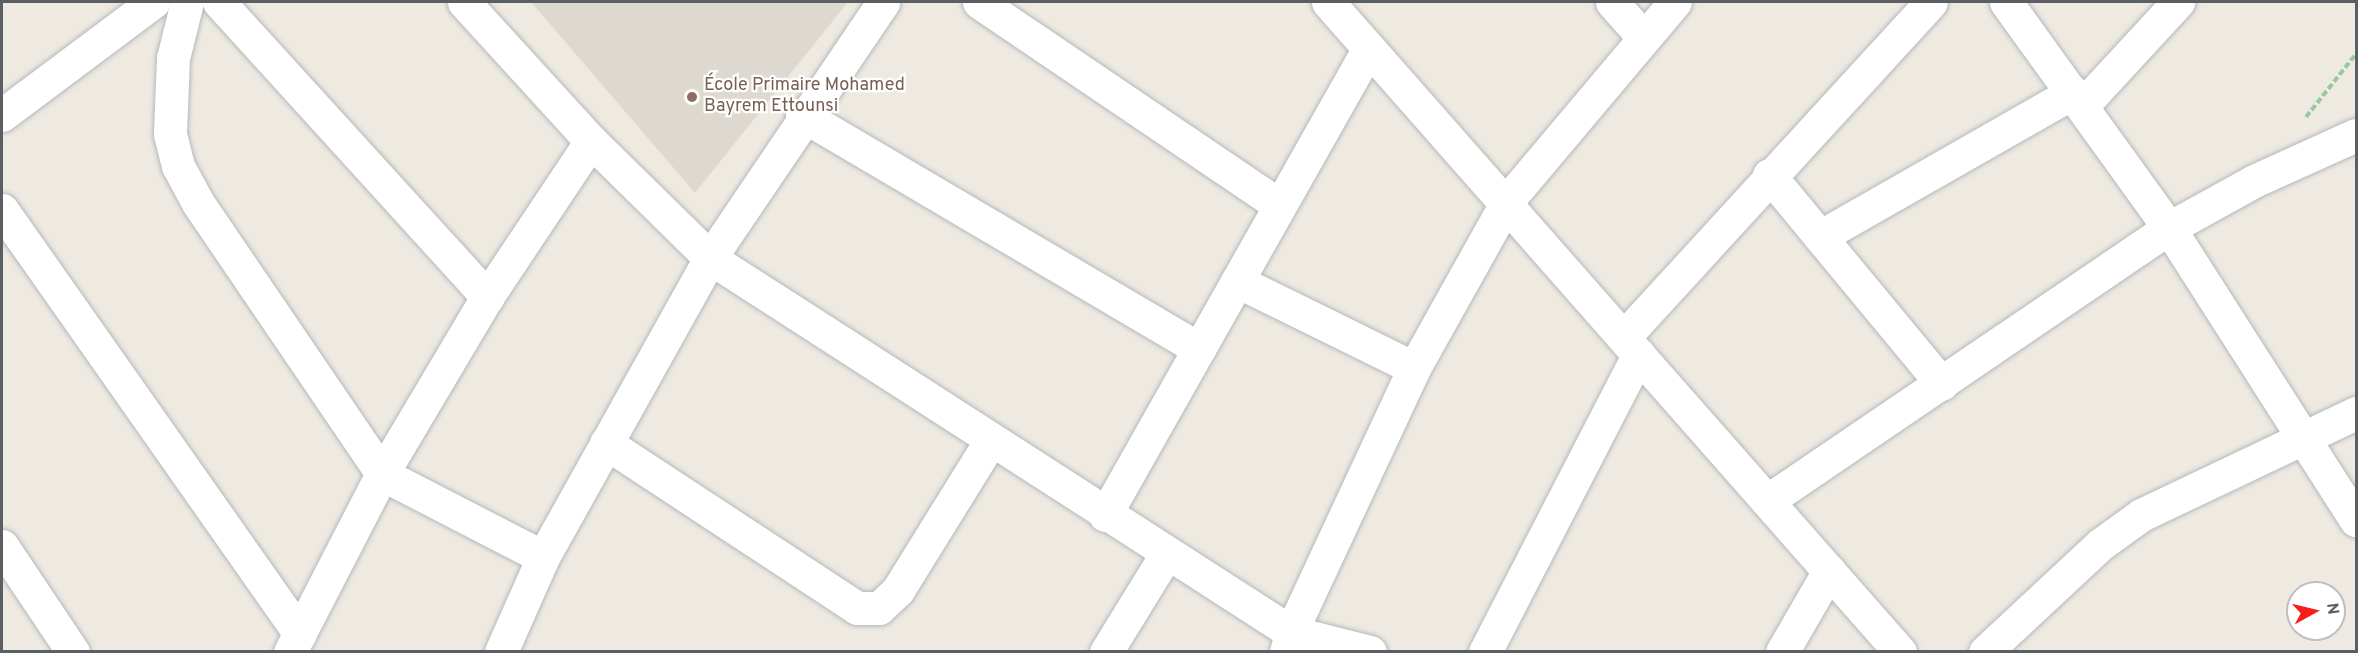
<!DOCTYPE html>
<meta charset="utf-8">
<style>
body{margin:0}
#map{position:relative;width:2358px;height:653px;overflow:hidden;background:#eeeae1;font-family:Overpass,sans-serif}
div>[style]{position:absolute}
[style*='--x']{left:calc(var(--x)*1px);top:calc(var(--y)*1px);width:calc(var(--w)*1px);rotate:calc(var(--a)*1deg)}
.education>*{inset:0;background:#ded9d0}
.path>*{height:4px;margin-top:-2px;transform-origin:0;background:repeating-linear-gradient(90deg,#94ca9e 0 6px,transparent 0 9px)}
.roads{filter:drop-shadow(0 0 2px #b4b8bd) drop-shadow(0 0 2px #b4b8bd)}
.street>*{height:33px;margin:-16.5px;padding:0 16.5px;transform-origin:16.5px;border-radius:16.5px;background:#fff}
.dots>*{width:16px;height:16px;translate:-50% -50%;box-sizing:border-box;border:3px solid #fff;border-radius:50%}
span{translate:-50% -50%;white-space:nowrap;text-align:center;line-height:1.15;-webkit-text-stroke:4.5px #fff;paint-order:stroke}
.education-label{font-size:18px;color:#785e54}
.left{translate:0 -50%;text-align:left}
.frame{position:absolute;inset:0;border:3px solid #5a5f64;pointer-events:none}
.north{position:absolute;left:2286px;top:581px;width:60px;height:60px;box-sizing:border-box;background:#fff;border:2px solid #bdbfc1;border-radius:50%;rotate:82deg;font-size:16px;font-weight:700;line-height:24px;text-align:center;color:#5a5f64}
.north::after{content:'';display:block;margin:auto;width:21px;height:27px;background:#f91c1c;clip-path:polygon(50% 0,100% 100%,50% 72%,0 100%)}
</style>
<div id="map">
<div class="education">
<i style="clip-path:polygon(531px 2px,848px 2px,695px 193px)"></i>
</div>
<div class="path">
<i style="--x:2306;--y:117;--w:80;--a:-51.6"></i>
</div>
<div class="roads">
<div class="street">
<i style="--x:187;--y:2;--w:58;--a:104"></i>
<i style="--x:173;--y:58;--w:76;--a:92.3"></i>
<i style="--x:170;--y:134;--w:33;--a:76"></i>
<i style="--x:178;--y:166;--w:42;--a:61.6"></i>
<i style="--x:198;--y:203;--w:328;--a:55.8"></i>
<i style="--x:382;--y:474;--w:181;--a:27.3"></i>
<i style="--x:219;--y:2;--w:399;--a:47.7"></i>
<i style="--x:464;--y:2;--w:188;--a:47.6"></i>
<i style="--x:591;--y:141;--w:167;--a:44.5"></i>
<i style="--x:710;--y:258;--w:691;--a:32.77"></i>
<i style="--x:1291;--y:632;--w:21;--a:104"></i>
<i style="--x:979;--y:2;--w:362;--a:34.1"></i>
<i style="--x:1328;--y:2;--w:866;--a:48.65"></i>
<i style="--x:1612;--y:2;--w:48;--a:48.4"></i>
<i style="--x:2006;--y:2;--w:279;--a:54.2"></i>
<i style="--x:2169;--y:228;--w:347;--a:57.4"></i>
<i style="--x:2082;--y:106;--w:142;--a:-47.3"></i>
<i style="--x:2;--y:115;--w:189;--a:-36.8"></i>
<i style="--x:802;--y:115;--w:461;--a:30.5"></i>
<i style="--x:1769;--y:175;--w:271;--a:50.4"></i>
<i style="--x:2;--y:210;--w:518;--a:54.9"></i>
<i style="--x:1821;--y:236;--w:290;--a:-29.7"></i>
<i style="--x:1237;--y:281;--w:197;--a:26.2"></i>
<i style="--x:1624;--y:337;--w:454;--a:-47.5"></i>
<i style="--x:606;--y:443;--w:300;--a:33.3"></i>
<i style="--x:857;--y:608;--w:22;--a:0"></i>
<i style="--x:879;--y:608;--w:26;--a:-43"></i>
<i style="--x:898;--y:590;--w:176;--a:-58.2"></i>
<i style="--x:1767;--y:501;--w:486;--a:-34.2"></i>
<i style="--x:2169;--y:228;--w:97;--a:-28.9"></i>
<i style="--x:2254;--y:181;--w:112;--a:-24.3"></i>
<i style="--x:1105;--y:515;--w:536;--a:-60.52"></i>
<i style="--x:2;--y:546;--w:128;--a:56.2"></i>
<i style="--x:290;--y:652;--w:200;--a:-62.7"></i>
<i style="--x:382;--y:474;--w:206;--a:-59.3"></i>
<i style="--x:487;--y:297;--w:187;--a:-56.3"></i>
<i style="--x:501;--y:652;--w:104;--a:-66.1"></i>
<i style="--x:543;--y:557;--w:342;--a:-60.8"></i>
<i style="--x:710;--y:258;--w:309;--a:-55.9"></i>
<i style="--x:1106;--y:652;--w:116;--a:-58.4"></i>
<i style="--x:1370;--y:652;--w:81;--a:-165.8"></i>
<i style="--x:1291;--y:632;--w:291;--a:-65"></i>
<i style="--x:1414;--y:368;--w:193;--a:-60.8"></i>
<i style="--x:1508;--y:200;--w:259;--a:-49.9"></i>
<i style="--x:1485;--y:652;--w:335;--a:-62.7"></i>
<i style="--x:1782;--y:652;--w:94;--a:-59.9"></i>
<i style="--x:1985;--y:652;--w:158;--a:-43"></i>
<i style="--x:2101;--y:544;--w:49;--a:-35.9"></i>
<i style="--x:2141;--y:515;--w:238;--a:-25.4"></i>
</div>
</div>
<div class="dots">
<i style="left:692px;top:97px;background:#8d6e63"></i>
</div>
<div class="education-label">
<span class="left" style="left:704px;top:97px">École Primaire Mohamed<br>Bayrem Ettounsi</span>
</div>
<div class="frame"></div>
<div class="north">N</div>
</div>
